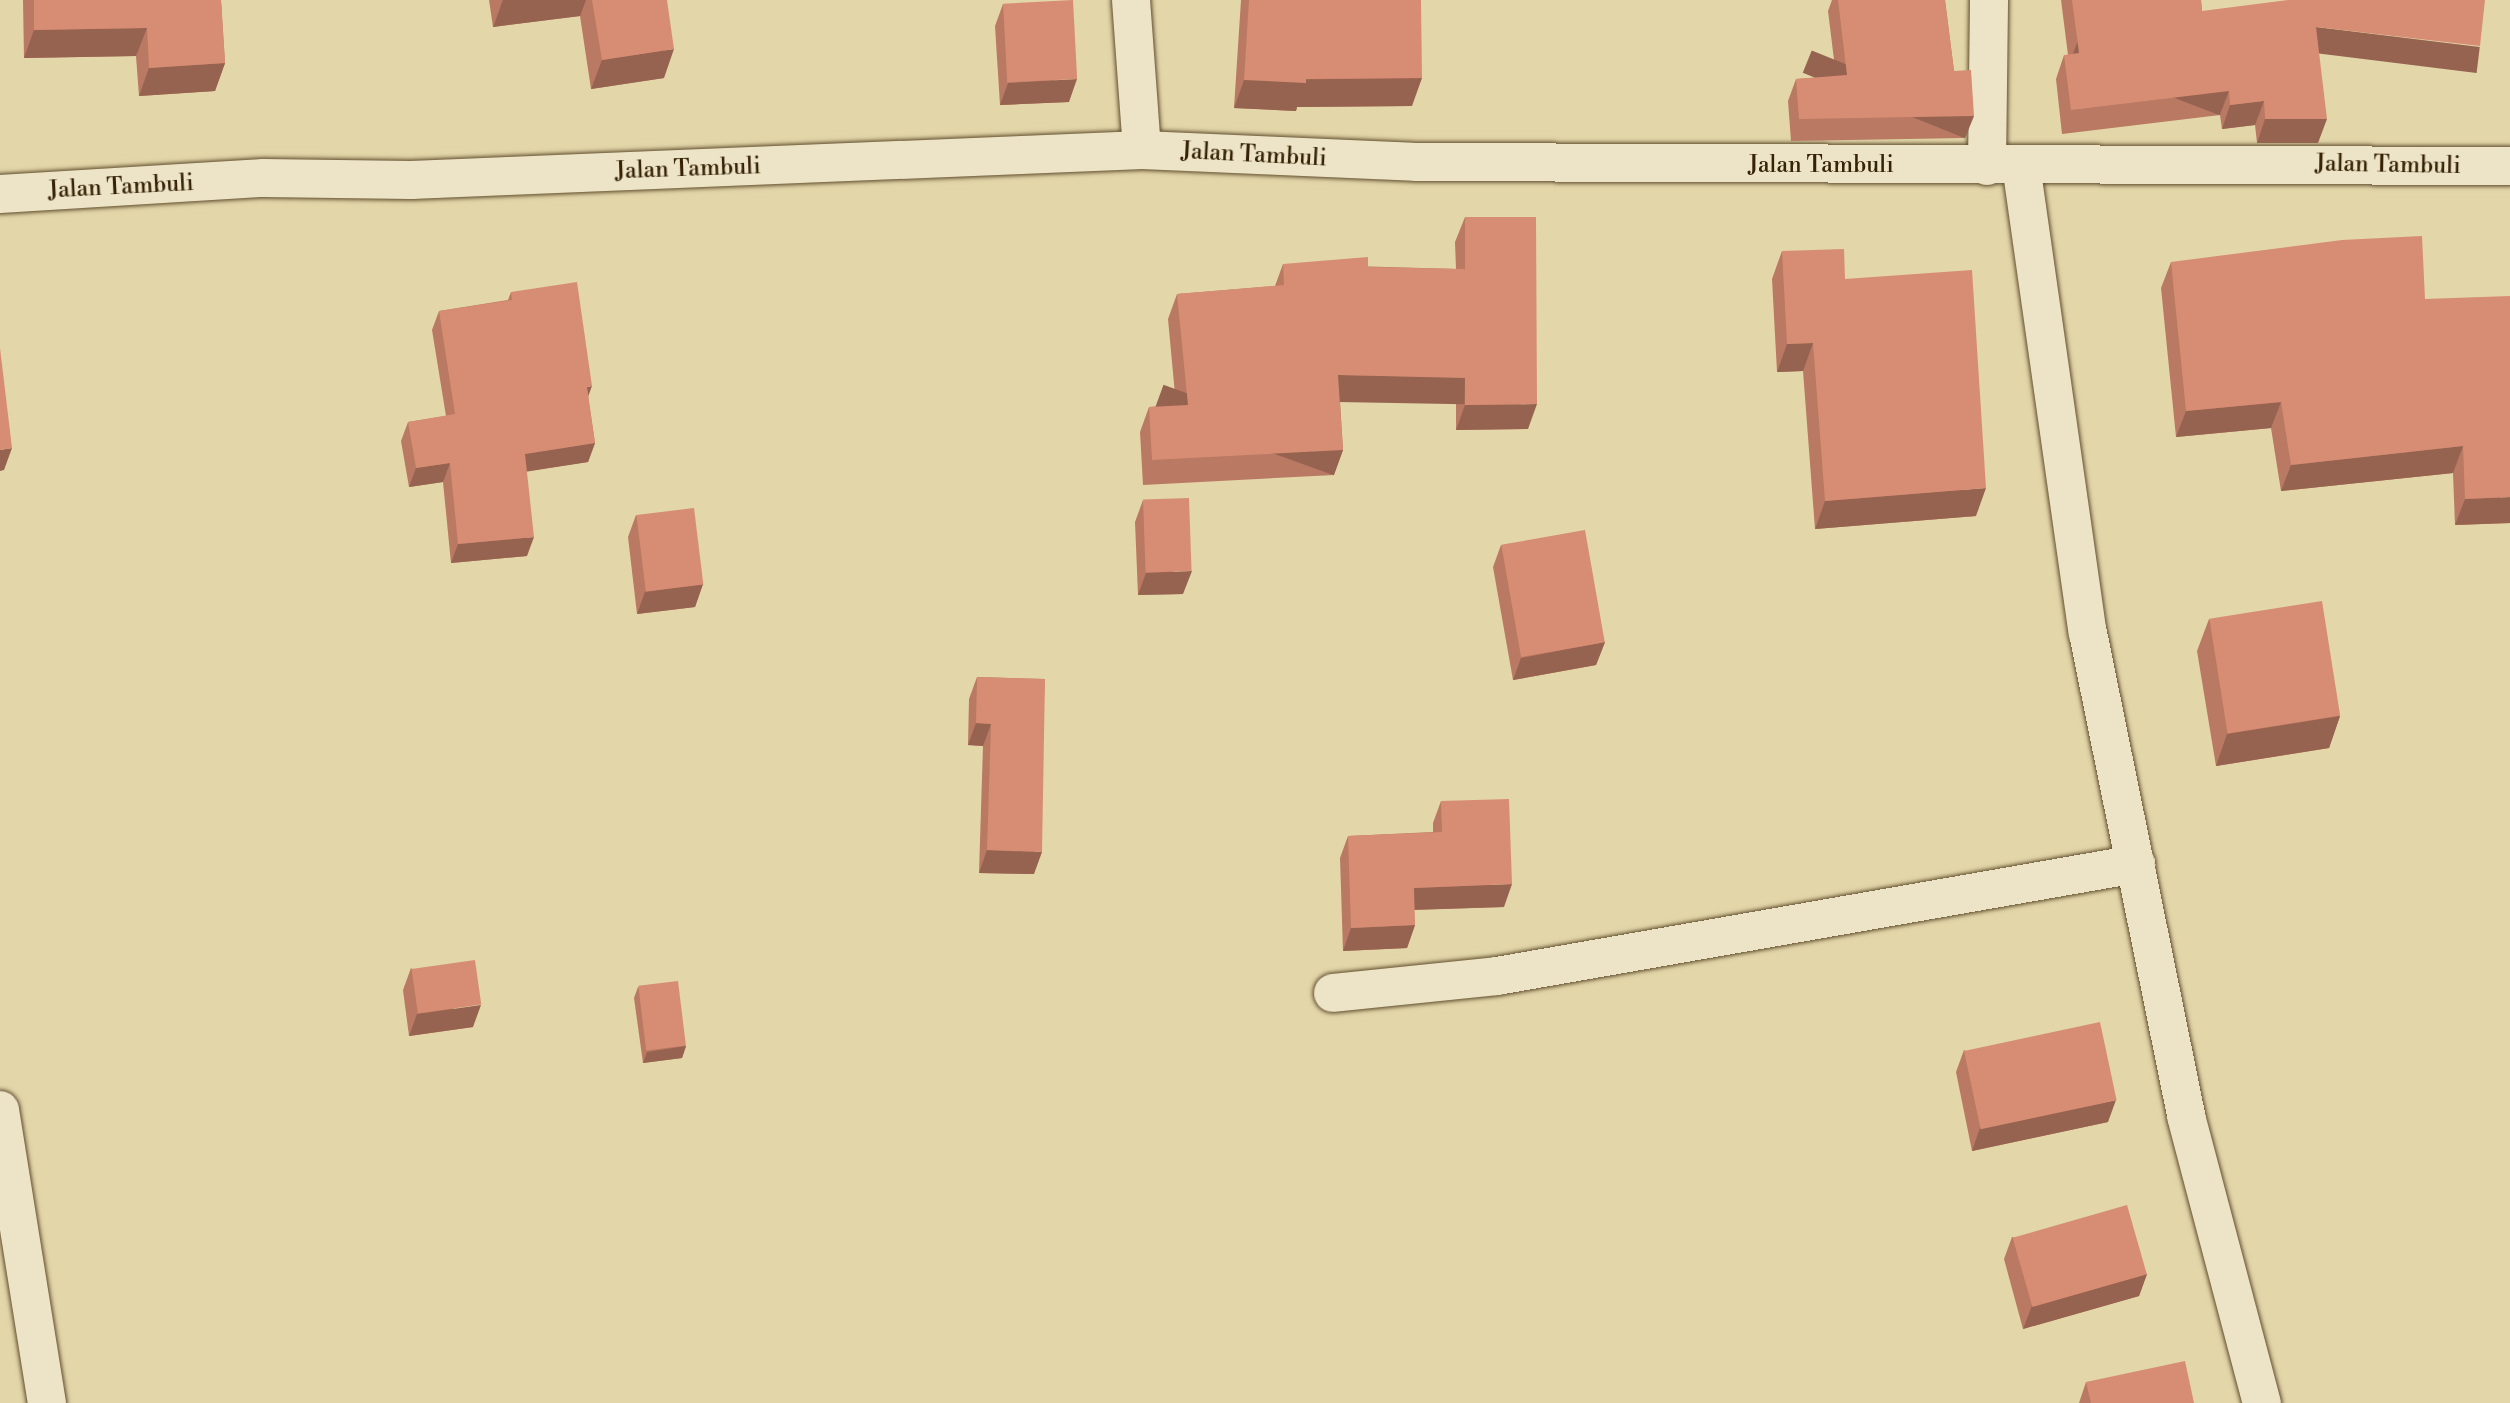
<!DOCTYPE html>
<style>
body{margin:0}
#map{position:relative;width:2510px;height:1403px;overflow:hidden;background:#e3d6a9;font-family:"Libre Bodoni",serif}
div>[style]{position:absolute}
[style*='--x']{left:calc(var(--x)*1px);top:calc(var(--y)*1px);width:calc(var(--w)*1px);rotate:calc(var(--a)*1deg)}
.roads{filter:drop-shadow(0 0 2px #614f2e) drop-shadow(0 0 2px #614f2e)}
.street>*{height:38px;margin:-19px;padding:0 19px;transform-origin:19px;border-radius:19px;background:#ede4c7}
.secondary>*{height:38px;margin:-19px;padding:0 19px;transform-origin:19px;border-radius:19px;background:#ede4c7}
.wall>*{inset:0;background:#b97963}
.shaded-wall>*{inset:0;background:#966350;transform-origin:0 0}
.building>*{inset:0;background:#d78d73;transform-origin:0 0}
span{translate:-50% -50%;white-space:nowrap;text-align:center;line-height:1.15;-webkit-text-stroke:5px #ede4c7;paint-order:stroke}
.street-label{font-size:23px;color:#362205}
</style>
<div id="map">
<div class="roads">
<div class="street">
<i style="--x:1131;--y:0;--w:150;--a:85.8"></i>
<i style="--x:2021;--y:165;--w:473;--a:81.9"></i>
<i style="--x:2088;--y:633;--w:493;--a:78.5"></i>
<i style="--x:2186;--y:1116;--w:297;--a:75.2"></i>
<i style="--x:1987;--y:166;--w:166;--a:-89.3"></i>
<i style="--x:1333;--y:993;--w:165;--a:-5.9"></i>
<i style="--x:1497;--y:976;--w:649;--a:-9.94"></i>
<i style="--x:0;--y:1110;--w:297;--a:80.9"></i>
</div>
<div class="secondary">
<i style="--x:0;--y:194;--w:264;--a:-3.5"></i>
<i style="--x:264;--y:178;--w:147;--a:0.8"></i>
<i style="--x:411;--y:180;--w:732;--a:-2.35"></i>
<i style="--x:1142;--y:150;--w:275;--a:2.5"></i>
<i style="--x:1417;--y:162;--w:1093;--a:0.21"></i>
</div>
</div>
<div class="wall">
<i style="clip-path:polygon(23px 0,221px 0,225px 63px,215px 91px,139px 96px,136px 56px,24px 58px)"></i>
<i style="clip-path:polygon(489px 0,667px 0,664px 78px,591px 89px,580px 16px,493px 27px)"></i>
<i style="clip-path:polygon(1241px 0,1421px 0,1412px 106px,1297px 107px,1296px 111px,1234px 108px)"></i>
<i style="clip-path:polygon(1832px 0,1945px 0,1954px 71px,1965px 138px,1791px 141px,1788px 101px,1796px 79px,1836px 76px,1828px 11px)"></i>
<i style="clip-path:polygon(2061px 0,2201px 0,2202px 11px,2471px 70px,2319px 53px,2318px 143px,2257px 143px,2255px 125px,2222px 129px,2220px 115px,2062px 134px,2056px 79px,2064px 55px,2068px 55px)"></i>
<i style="clip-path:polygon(1003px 4px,1069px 102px,1000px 105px,995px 26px)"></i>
<i style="clip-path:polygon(1465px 217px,1528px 429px,1456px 430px,1456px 403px,1340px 401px,1343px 450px,1334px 475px,1143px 485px,1140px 432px,1149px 407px,1176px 405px,1168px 319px,1177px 294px,1275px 286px,1283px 264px,1456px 269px,1455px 242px)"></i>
<i style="clip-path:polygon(1782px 251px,1845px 279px,1976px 516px,1815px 529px,1803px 371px,1777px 372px,1772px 279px)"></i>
<i style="clip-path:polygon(2171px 262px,2425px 299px,2510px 523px,2455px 525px,2453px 473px,2281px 491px,2271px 428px,2176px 437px,2161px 288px)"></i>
<i style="clip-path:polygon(511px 292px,588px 396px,595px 443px,588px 462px,527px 471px,527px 556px,451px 563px,443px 482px,409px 487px,401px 441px,408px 422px,446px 416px,432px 330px,439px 311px,508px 300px)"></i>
<i style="clip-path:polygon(1143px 500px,1183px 594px,1138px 595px,1135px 522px)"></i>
<i style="clip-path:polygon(636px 515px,703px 584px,695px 607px,637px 614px,628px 537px)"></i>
<i style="clip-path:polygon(1501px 545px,1605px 642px,1596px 665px,1513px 680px,1493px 567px)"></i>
<i style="clip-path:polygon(2209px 619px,2340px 716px,2329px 748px,2216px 766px,2197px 651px)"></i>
<i style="clip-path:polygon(977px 677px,1045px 679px,1034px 874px,979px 873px,983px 746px,968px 745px,969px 699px)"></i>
<i style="clip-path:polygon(1441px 801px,1504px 907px,1414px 910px,1415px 925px,1407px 948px,1343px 951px,1340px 858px,1348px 836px,1433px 832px,1433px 823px)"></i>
<i style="clip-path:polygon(411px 968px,473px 1027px,409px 1036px,403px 990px)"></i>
<i style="clip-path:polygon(638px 987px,686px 1046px,682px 1058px,643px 1063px,634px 998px)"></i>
<i style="clip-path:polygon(1964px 1050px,2108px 1122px,1972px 1151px,1956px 1072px)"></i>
<i style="clip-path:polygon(2012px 1237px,2147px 1274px,2139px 1296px,2023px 1329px,2004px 1259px)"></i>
<i style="clip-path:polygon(2086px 1382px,2194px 1403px,2079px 1403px)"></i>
</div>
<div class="shaded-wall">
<i style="clip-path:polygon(503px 0,586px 0,580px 16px,493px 27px)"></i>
<i style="left:2316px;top:27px;width:165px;height:26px;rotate:7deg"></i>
<i style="clip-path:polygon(147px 28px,136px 56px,24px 58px,34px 30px)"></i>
<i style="clip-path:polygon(674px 49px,664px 78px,591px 89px,602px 60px)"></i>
<i style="clip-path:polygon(225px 63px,215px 91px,139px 96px,149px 68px)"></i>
<i style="clip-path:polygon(1422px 78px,1412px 106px,1297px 107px,1296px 111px,1234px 108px,1244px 80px)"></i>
<i style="clip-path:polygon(1077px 79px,1069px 102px,1000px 105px,1008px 83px)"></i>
<i style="left:2229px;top:91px;width:26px;height:159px;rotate:111deg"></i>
<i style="clip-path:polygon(2264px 101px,2255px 125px,2222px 129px,2230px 105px)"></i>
<i style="left:1974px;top:116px;width:24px;height:175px;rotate:112deg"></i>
<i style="clip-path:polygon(2265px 119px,2327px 119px,2318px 143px,2257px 143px)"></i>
<i style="clip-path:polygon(1813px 343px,1803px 371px,1777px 372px,1787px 344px)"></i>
<i style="left:1338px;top:375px;width:127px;height:27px;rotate:1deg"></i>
<i style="clip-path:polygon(592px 386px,585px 405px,587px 387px)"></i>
<i style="clip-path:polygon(2281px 402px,2271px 428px,2176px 437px,2186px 411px)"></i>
<i style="clip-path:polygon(1537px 404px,1528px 429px,1456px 430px,1465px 405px)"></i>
<i style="clip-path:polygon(595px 443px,588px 462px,518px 473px,525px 454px)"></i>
<i style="clip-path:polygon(2463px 446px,2453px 473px,2281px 491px,2291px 465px)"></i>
<i style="clip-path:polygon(12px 448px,4px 470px,0 471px,0 450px)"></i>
<i style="left:1343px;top:450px;width:27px;height:191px;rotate:110deg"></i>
<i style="clip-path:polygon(450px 463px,443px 482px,409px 487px,416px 468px)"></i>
<i style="clip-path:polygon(1986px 488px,1976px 516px,1815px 529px,1825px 501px)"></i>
<i style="clip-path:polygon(2510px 497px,2510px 523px,2455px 525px,2465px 499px)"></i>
<i style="clip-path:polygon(534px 537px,527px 556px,451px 563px,458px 544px)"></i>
<i style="clip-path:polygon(1192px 571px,1183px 594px,1138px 595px,1146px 573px)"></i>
<i style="clip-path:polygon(703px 584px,695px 607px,637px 614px,645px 592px)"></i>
<i style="clip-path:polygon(1605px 642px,1596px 665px,1513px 680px,1521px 658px)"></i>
<i style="clip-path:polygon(2340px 716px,2329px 748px,2216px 766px,2227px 734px)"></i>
<i style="clip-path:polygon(976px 723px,991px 724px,983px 746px,968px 745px)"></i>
<i style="clip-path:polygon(987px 850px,1042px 852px,1034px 874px,979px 873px)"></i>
<i style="clip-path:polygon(1512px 884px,1504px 907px,1406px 910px,1414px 888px)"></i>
<i style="clip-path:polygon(1415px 925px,1407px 948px,1343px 951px,1351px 928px)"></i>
<i style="clip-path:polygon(481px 1005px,473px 1027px,409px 1036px,417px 1014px)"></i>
<i style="clip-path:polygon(686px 1046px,682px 1058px,643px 1063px,647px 1052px)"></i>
<i style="clip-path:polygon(2116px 1100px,2108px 1122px,1972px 1151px,1980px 1128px)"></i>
<i style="clip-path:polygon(2147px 1274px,2139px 1296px,2023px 1329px,2032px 1306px)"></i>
</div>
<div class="building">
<i style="clip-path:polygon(34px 0,221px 0,225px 63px,149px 68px,147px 28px,34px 30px)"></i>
<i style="clip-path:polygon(592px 0,667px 0,674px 49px,602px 60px)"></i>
<i style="left:1073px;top:0;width:79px;height:70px;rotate:87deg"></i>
<i style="clip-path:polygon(1249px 0,1421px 0,1422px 78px,1306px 79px,1306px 83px,1244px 80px)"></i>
<i style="clip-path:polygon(1838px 0,1945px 0,1954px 71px,1971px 70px,1974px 116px,1799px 119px,1796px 79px,1847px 75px)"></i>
<i style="clip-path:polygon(2072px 0,2201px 0,2202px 11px,2288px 0,2485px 0,2480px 46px,2316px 27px,2327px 119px,2265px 119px,2264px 101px,2230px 105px,2229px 91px,2071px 110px,2064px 55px,2079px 53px)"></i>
<i style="clip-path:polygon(1465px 217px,1536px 217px,1537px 404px,1465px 405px,1465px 378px,1338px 375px,1343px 450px,1152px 460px,1149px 407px,1188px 405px,1177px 294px,1284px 285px,1283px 264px,1368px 257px,1368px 267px,1465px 269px)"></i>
<i style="clip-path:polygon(2422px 236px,2425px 299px,2510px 296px,2510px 497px,2465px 499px,2463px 446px,2291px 465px,2281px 402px,2186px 411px,2171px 262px,2342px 240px)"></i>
<i style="clip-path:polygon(1844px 249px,1845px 279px,1972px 270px,1986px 488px,1825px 501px,1813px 343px,1787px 344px,1782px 251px)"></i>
<i style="clip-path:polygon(577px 282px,592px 386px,587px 387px,595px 443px,525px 454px,534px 537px,458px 544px,450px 463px,416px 468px,408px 422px,455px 414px,439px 311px,512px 300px,511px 292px)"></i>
<i style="clip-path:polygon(0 348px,12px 448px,0 450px)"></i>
<i style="left:1189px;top:498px;width:73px;height:46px;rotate:88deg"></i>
<i style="left:694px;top:508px;width:77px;height:58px;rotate:83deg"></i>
<i style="left:1585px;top:530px;width:114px;height:85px;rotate:80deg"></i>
<i style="left:2322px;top:601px;width:116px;height:114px;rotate:81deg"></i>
<i style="clip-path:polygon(977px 677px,1045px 679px,1042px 852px,987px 850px,991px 724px,976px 723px)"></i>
<i style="clip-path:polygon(1509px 799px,1512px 884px,1414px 888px,1415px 925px,1351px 928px,1348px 836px,1442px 832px,1441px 801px)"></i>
<i style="left:475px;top:960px;width:45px;height:64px;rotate:82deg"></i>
<i style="left:678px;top:981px;width:65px;height:40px;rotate:83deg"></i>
<i style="left:2100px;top:1022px;width:80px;height:139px;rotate:78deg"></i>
<i style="left:2127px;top:1205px;width:72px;height:119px;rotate:74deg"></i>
<i style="clip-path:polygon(2185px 1361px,2194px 1403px,2091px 1403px,2086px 1382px)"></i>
</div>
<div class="street-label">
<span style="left:1254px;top:155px;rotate:3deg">Jalan Tambuli</span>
<span style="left:1821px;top:165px">Jalan Tambuli</span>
<span style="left:2388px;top:165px;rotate:1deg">Jalan Tambuli</span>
<span style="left:688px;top:169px;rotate:-2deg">Jalan Tambuli</span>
<span style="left:121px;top:187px;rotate:-3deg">Jalan Tambuli</span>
</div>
</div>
